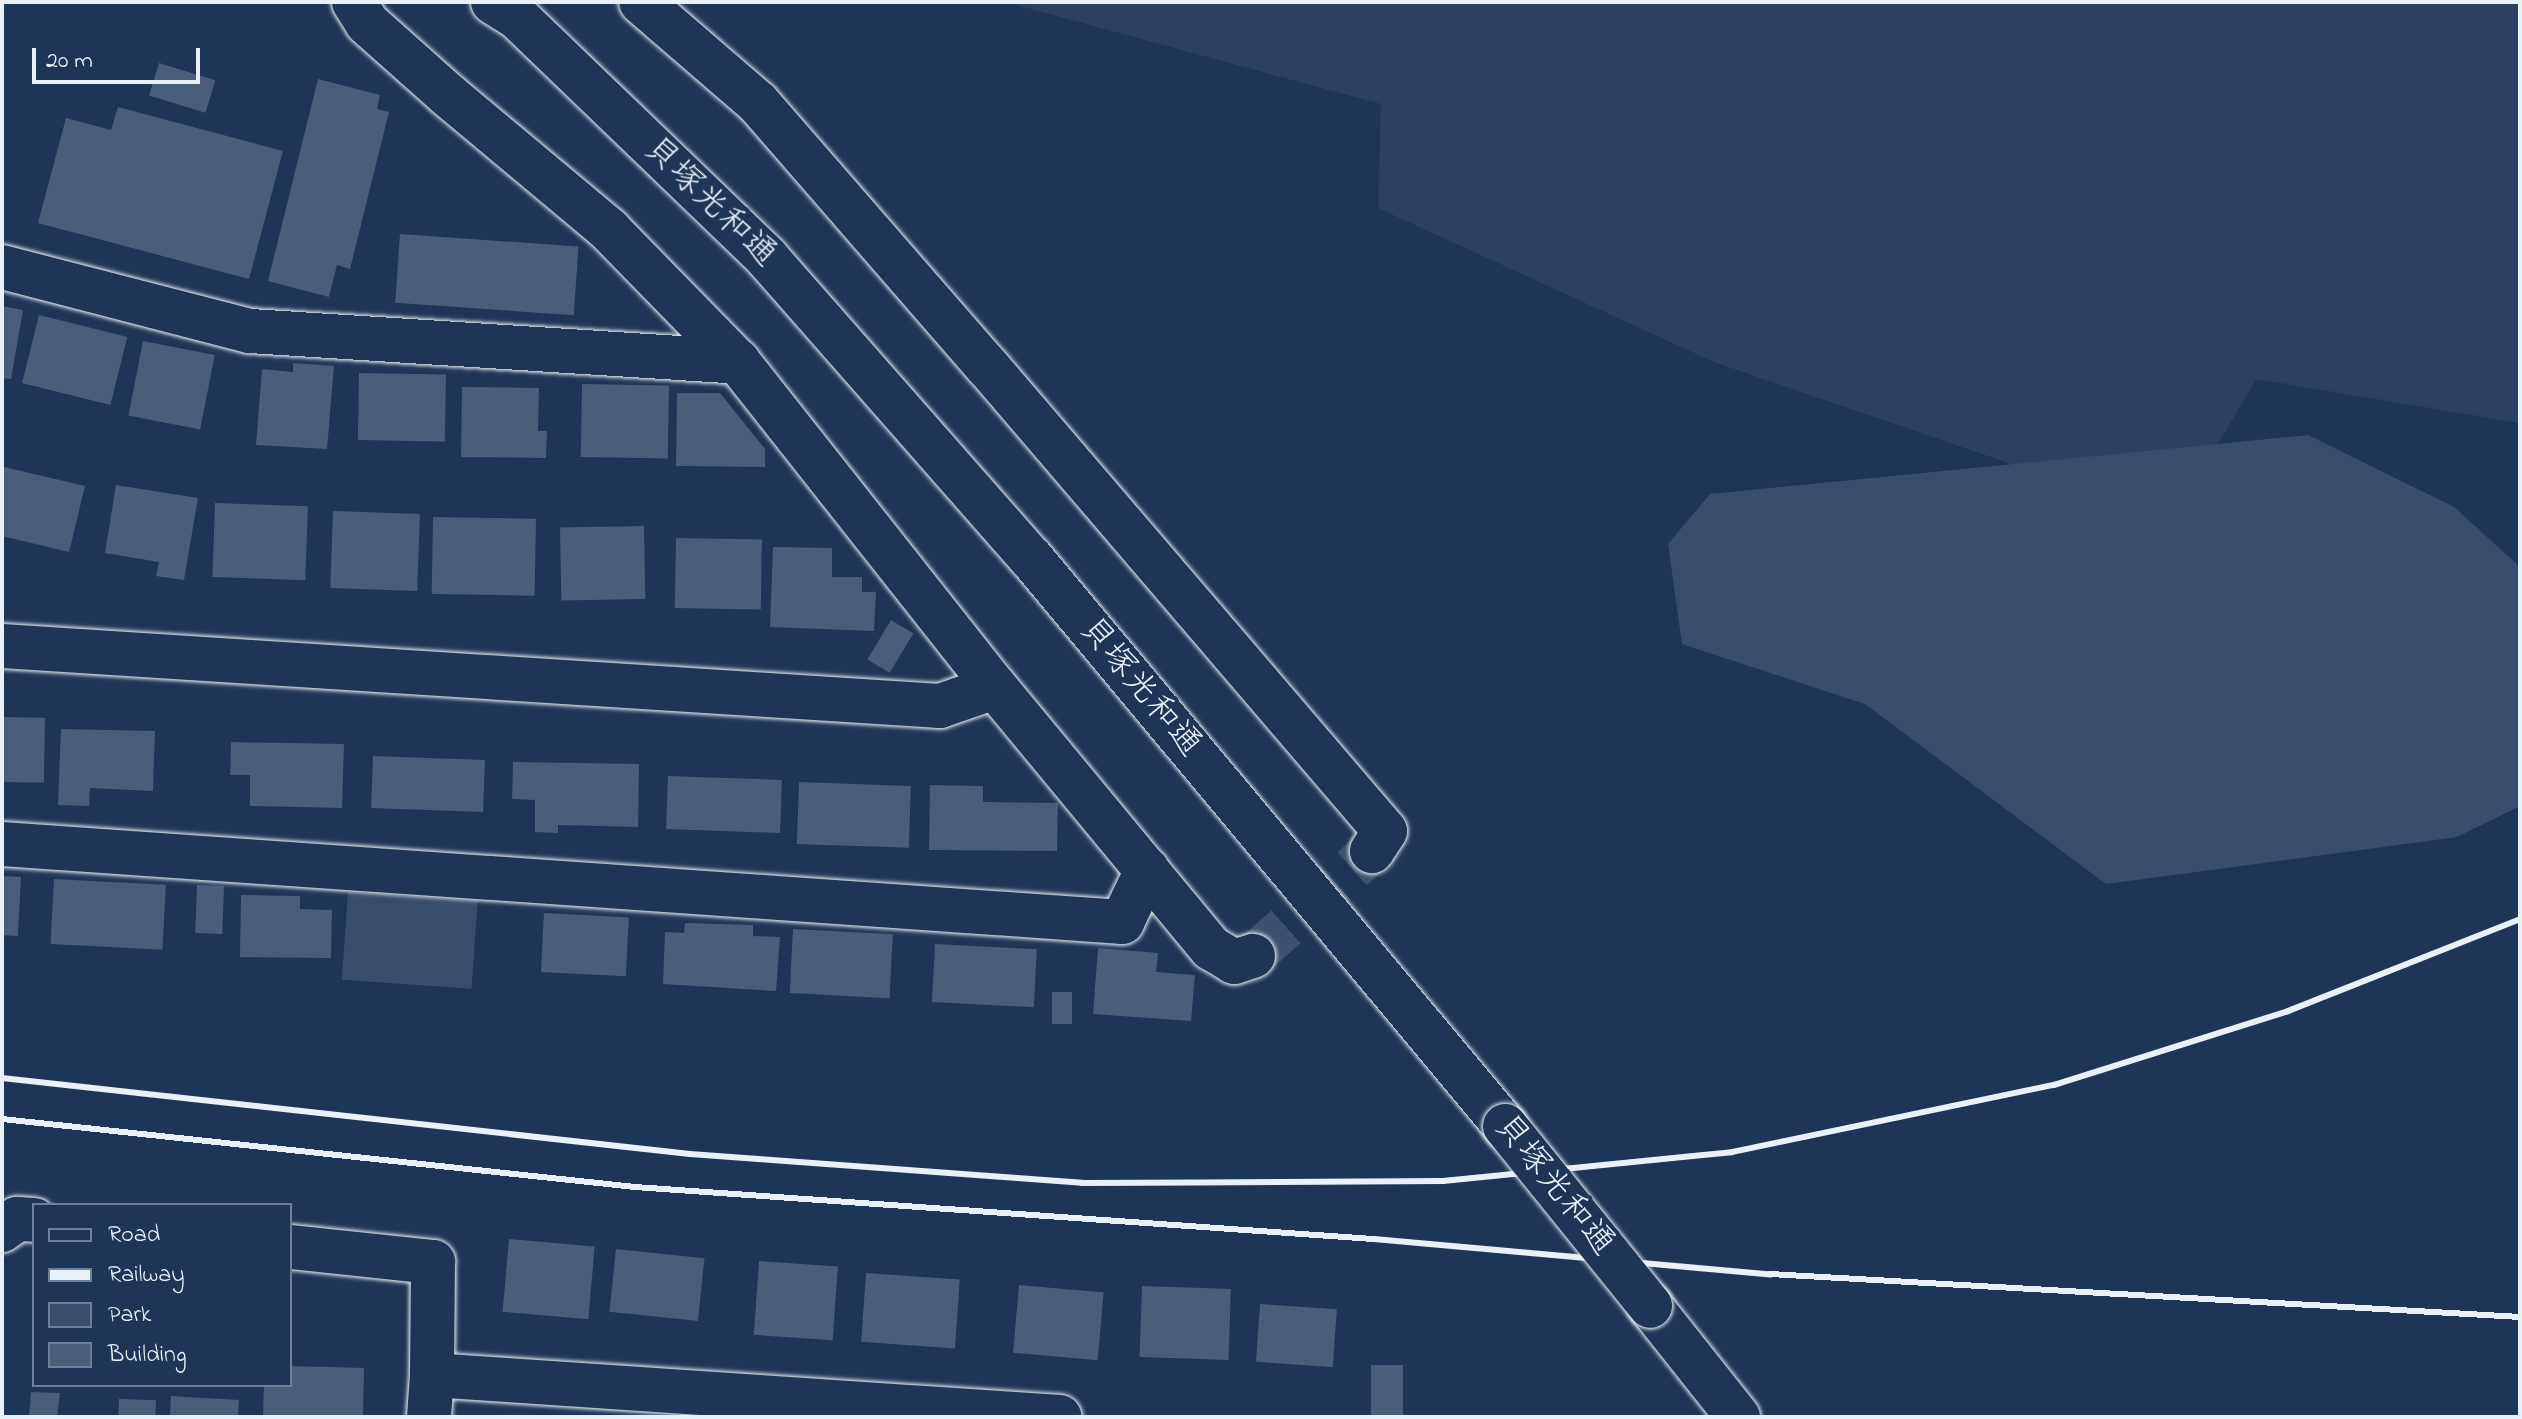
<!DOCTYPE html>
<meta charset="utf-8">
<style>
body{margin:0}
#map{position:relative;width:2522px;height:1419px;overflow:hidden;background:#1d3557;font-family:"Indie Flower","Klee One",sans-serif}
div>[style]{position:absolute}
[style*='--x']{left:calc(var(--x)*1px);top:calc(var(--y)*1px);width:calc(var(--w)*1px);rotate:calc(var(--a)*1deg)}
.built>*{inset:0;background:#2a4162}
.green>*{inset:0;background:#374d6c;transform-origin:0 0}
.building>*{inset:0;background:#495e7a;transform-origin:0 0}
.minor-tunnel>*{height:44px;margin-top:-22px;transform-origin:0;background:repeating-linear-gradient(90deg,#3b516f 0 44px,transparent 0 66px)}
.roads{filter:drop-shadow(0 0 2px #e8f1f8) drop-shadow(0 0 2px #e8f1f8)}
.minor>*{height:44px;margin:-22px;padding:0 22px;transform-origin:22px;border-radius:22px;background:#1d3557}
.tertiary>*{height:44px;margin:-22px;padding:0 22px;transform-origin:22px;border-radius:22px;background:#1d3557}
.rail>*{height:6px;margin:-3px;padding:0 3px;transform-origin:3px;border-radius:3px;background:#e8f1f8}
.bridges{filter:drop-shadow(0 0 2px #e8f1f8) drop-shadow(0 0 2px #e8f1f8)}
.tertiary-bridge>*{height:44px;margin:-22px;padding:0 22px;transform-origin:22px;border-radius:22px;background:#1d3557}
span{translate:-50% -50%;white-space:nowrap;text-align:center;line-height:1.15;-webkit-text-stroke:8px #1d3557;paint-order:stroke}
.street-label{font-size:34px;color:#e8f1f8}
.frame{position:absolute;inset:0;border:4px solid #e8f1f8;pointer-events:none}
.legend{position:absolute;left:32px;top:1203px;width:260px;height:184px;box-sizing:border-box;background:#1d3557;border:2px solid #6e8097;margin:0;padding:10px 14px;list-style:none;font-size:24px;color:#e8f1f8}
.legend li{display:flex;align-items:center;gap:16px;height:40px}
.legend b{width:40px;border:2px solid #6e8097}
.scale{position:absolute;left:32px;top:48px;width:168px;height:36px;box-sizing:border-box;border:4px solid #e8f1f8;border-top:0;padding-left:10px;font-size:24px;line-height:28px;white-space:nowrap;color:#e8f1f8;-webkit-text-stroke:6px #1d3557;paint-order:stroke}
</style>
<div id="map">
<div class="built">
<i style="clip-path:polygon(1005px 2px,2520px 2px,2520px 423px,2256px 379px,2200px 475px,2052px 478px,1714px 362px,1378px 208px,1381px 104px)"></i>
</div>
<div class="green">
<i style="clip-path:polygon(2308px 435px,2454px 507px,2520px 567px,2520px 806px,2457px 837px,2106px 884px,1865px 704px,1682px 644px,1668px 544px,1710px 494px)"></i>
<i style="left:348px;top:892px;width:130px;height:88px;rotate:4deg"></i>
</div>
<div class="building">
<i style="left:159px;top:63px;width:59px;height:34px;rotate:17deg"></i>
<i style="clip-path:polygon(318px 79px,380px 95px,377px 109px,389px 112px,350px 269px,337px 265px,329px 297px,268px 281px)"></i>
<i style="clip-path:polygon(118px 107px,283px 151px,249px 279px,38px 223px,66px 118px,111px 130px)"></i>
<i style="left:400px;top:234px;width:179px;height:69px;rotate:4deg"></i>
<i style="clip-path:polygon(2px 306px,23px 310px,11px 379px,2px 378px)"></i>
<i style="left:39px;top:315px;width:91px;height:70px;rotate:14deg"></i>
<i style="left:143px;top:341px;width:73px;height:76px;rotate:11deg"></i>
<i style="clip-path:polygon(293px 363px,334px 366px,327px 449px,256px 445px,262px 369px,293px 372px)"></i>
<i style="left:359px;top:373px;width:87px;height:67px;rotate:1deg"></i>
<i style="left:582px;top:384px;width:87px;height:73px;rotate:1deg"></i>
<i style="clip-path:polygon(462px 387px,539px 388px,538px 431px,547px 431px,546px 458px,461px 457px)"></i>
<i style="clip-path:polygon(677px 393px,720px 393px,765px 449px,765px 467px,676px 466px)"></i>
<i style="clip-path:polygon(4px 467px,85px 486px,69px 552px,2px 536px)"></i>
<i style="clip-path:polygon(116px 485px,198px 498px,184px 580px,156px 576px,159px 562px,105px 553px)"></i>
<i style="left:215px;top:503px;width:93px;height:74px;rotate:2deg"></i>
<i style="left:333px;top:511px;width:87px;height:77px;rotate:2deg"></i>
<i style="left:433px;top:517px;width:103px;height:77px;rotate:1deg"></i>
<i style="left:644px;top:526px;width:73px;height:84px;rotate:89deg"></i>
<i style="left:676px;top:538px;width:86px;height:70px;rotate:1deg"></i>
<i style="clip-path:polygon(773px 547px,832px 548px,832px 577px,862px 577px,862px 592px,876px 592px,874px 631px,770px 627px)"></i>
<i style="left:891px;top:620px;width:26px;height:46px;rotate:31deg"></i>
<i style="left:2px;top:717px;width:43px;height:65px;rotate:1deg"></i>
<i style="clip-path:polygon(61px 729px,155px 731px,153px 791px,90px 788px,89px 806px,58px 805px)"></i>
<i style="clip-path:polygon(231px 742px,344px 744px,342px 808px,250px 806px,250px 775px,230px 775px)"></i>
<i style="left:373px;top:756px;width:112px;height:52px;rotate:2deg"></i>
<i style="clip-path:polygon(513px 762px,639px 764px,638px 827px,558px 825px,558px 833px,535px 832px,535px 800px,512px 799px)"></i>
<i style="left:668px;top:776px;width:114px;height:53px;rotate:2deg"></i>
<i style="left:799px;top:782px;width:112px;height:62px;rotate:2deg"></i>
<i style="clip-path:polygon(930px 785px,983px 786px,983px 802px,1058px 803px,1057px 851px,929px 850px)"></i>
<i style="left:2px;top:876px;width:19px;height:59px;rotate:3deg"></i>
<i style="left:54px;top:879px;width:112px;height:65px;rotate:3deg"></i>
<i style="left:197px;top:885px;width:27px;height:48px;rotate:2deg"></i>
<i style="clip-path:polygon(241px 895px,300px 896px,300px 909px,332px 910px,331px 958px,240px 957px)"></i>
<i style="left:544px;top:913px;width:85px;height:59px;rotate:3deg"></i>
<i style="clip-path:polygon(685px 923px,753px 925px,753px 936px,780px 937px,776px 991px,663px 984px,665px 932px,684px 933px)"></i>
<i style="left:793px;top:929px;width:100px;height:64px;rotate:3deg"></i>
<i style="left:935px;top:944px;width:102px;height:58px;rotate:3deg"></i>
<i style="clip-path:polygon(1098px 948px,1158px 953px,1156px 972px,1195px 975px,1191px 1021px,1093px 1014px)"></i>
<i style="left:1052px;top:992px;width:20px;height:32px"></i>
<i style="left:509px;top:1239px;width:86px;height:73px;rotate:5deg"></i>
<i style="left:616px;top:1249px;width:89px;height:63px;rotate:6deg"></i>
<i style="left:759px;top:1261px;width:79px;height:74px;rotate:4deg"></i>
<i style="left:866px;top:1273px;width:94px;height:69px;rotate:4deg"></i>
<i style="left:1019px;top:1285px;width:85px;height:68px;rotate:5deg"></i>
<i style="left:1142px;top:1286px;width:89px;height:71px;rotate:2deg"></i>
<i style="left:1260px;top:1304px;width:77px;height:58px;rotate:4deg"></i>
<i style="left:1371px;top:1365px;width:32px;height:52px"></i>
<i style="clip-path:polygon(290px 1366px,364px 1368px,363px 1415px,263px 1417px,264px 1385px,290px 1385px)"></i>
<i style="clip-path:polygon(31px 1392px,60px 1393px,57px 1417px,29px 1417px)"></i>
<i style="clip-path:polygon(171px 1396px,239px 1400px,238px 1417px,170px 1417px)"></i>
<i style="left:119px;top:1399px;width:37px;height:18px;rotate:2deg"></i>
</div>
<div class="minor-tunnel">
<i style="--x:1253;--y:956;--w:159;--a:-41.4"></i>
</div>
<div class="roads">
<div class="minor">
<i style="--x:354;--y:2;--w:25;--a:58"></i>
<i style="--x:367;--y:23;--w:110;--a:41.7"></i>
<i style="--x:449;--y:96;--w:209;--a:39.9"></i>
<i style="--x:609;--y:230;--w:185;--a:45.7"></i>
<i style="--x:738;--y:362;--w:414;--a:51.7"></i>
<i style="--x:995;--y:687;--w:339;--a:50.4"></i>
<i style="--x:1211;--y:948;--w:27;--a:31"></i>
<i style="--x:1234;--y:962;--w:20;--a:-18"></i>
<i style="--x:641;--y:2;--w:155;--a:40.8"></i>
<i style="--x:758;--y:103;--w:349;--a:49"></i>
<i style="--x:987;--y:366;--w:612;--a:49.44"></i>
<i style="--x:1385;--y:831;--w:24;--a:123"></i>
<i style="--x:2;--y:267;--w:256;--a:14.5"></i>
<i style="--x:250;--y:331;--w:489;--a:3.6"></i>
<i style="--x:2;--y:646;--w:940;--a:3.66"></i>
<i style="--x:940;--y:706;--w:58;--a:-19.1"></i>
<i style="--x:2;--y:844;--w:1123;--a:3.98"></i>
<i style="--x:1122;--y:922;--w:58;--a:-64.3"></i>
<i style="--x:2;--y:1230;--w:19;--a:-36"></i>
<i style="--x:17;--y:1219;--w:17;--a:3"></i>
<i style="--x:290;--y:1247;--w:144;--a:6"></i>
<i style="--x:433;--y:1262;--w:113;--a:90.5"></i>
<i style="--x:432;--y:1375;--w:629;--a:3.83"></i>
<i style="--x:429;--y:1417;--w:42;--a:-85.9"></i>
</div>
<div class="tertiary">
<i style="--x:493;--y:2;--w:28;--a:32"></i>
<i style="--x:517;--y:17;--w:347;--a:43.9"></i>
<i style="--x:767;--y:258;--w:400;--a:48.7"></i>
<i style="--x:1031;--y:558;--w:740;--a:50.15"></i>
<i style="--x:1650;--y:1306;--w:142;--a:51.6"></i>
</div>
</div>
<div class="rail">
<i style="--x:2;--y:1078;--w:692;--a:6.3"></i>
<i style="--x:690;--y:1154;--w:393;--a:4.2"></i>
<i style="--x:1082;--y:1183;--w:361;--a:-0.3"></i>
<i style="--x:1443;--y:1181;--w:290;--a:-5.7"></i>
<i style="--x:1732;--y:1152;--w:329;--a:-11.8"></i>
<i style="--x:2054;--y:1085;--w:245;--a:-17.5"></i>
<i style="--x:2288;--y:1011;--w:250;--a:-21.6"></i>
<i style="--x:2;--y:1119;--w:637;--a:6.13"></i>
<i style="--x:635;--y:1187;--w:741;--a:4.03"></i>
<i style="--x:1374;--y:1239;--w:398;--a:5.1"></i>
<i style="--x:1770;--y:1274;--w:751;--a:3.28"></i>
</div>
<div class="bridges">
<div class="tertiary-bridge">
<i style="--x:1505;--y:1126;--w:231;--a:51.1"></i>
</div>
</div>
<div class="street-label">
<span style="left:709px;top:203px;rotate:44deg">貝塚光和通</span>
<span style="left:1139px;top:688px;rotate:50deg">貝塚光和通</span>
<span style="left:1553px;top:1186px;rotate:51deg">貝塚光和通</span>
</div>
<div class="frame"></div>
<ul class="legend">
<li><b style="height:10px;background:#1d3557"></b>Road</li>
<li><b style="height:10px;background:#e8f1f8"></b>Railway</li>
<li><b style="height:22px;background:#374d6c"></b>Park</li>
<li><b style="height:22px;background:#495e7a"></b>Building</li>
</ul>
<div class="scale">20 m</div>
</div>
